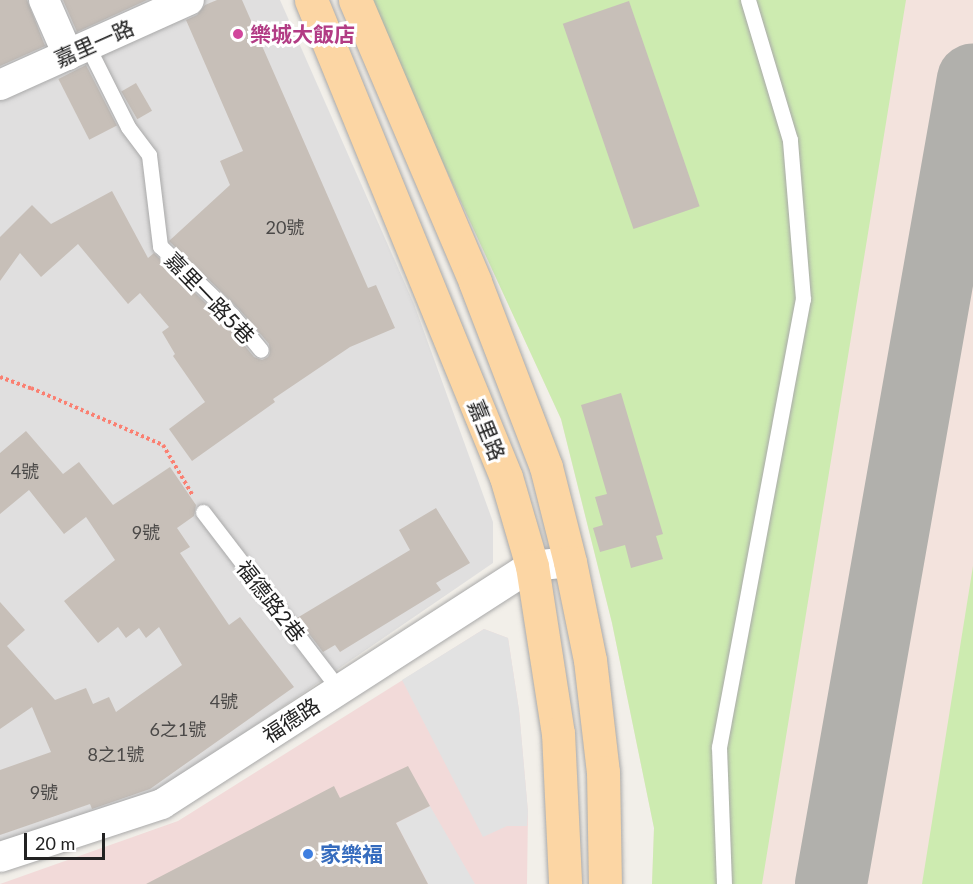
<!DOCTYPE html>
<meta charset="utf-8">
<style>
body{margin:0}
#map{position:relative;width:973px;height:884px;overflow:hidden;background:#f2efe9;font-family:Lato,"Noto Sans TC",sans-serif}
div>[style]{position:absolute}
[style*='--x']{left:calc(var(--x)*1px);top:calc(var(--y)*1px);width:calc(var(--w)*1px);rotate:calc(var(--a)*1deg)}
.residential>*{inset:0;background:#e0dfdf}
.commercial>*{inset:0;background:#f2dad9}
.military>*{inset:0;background:#f3e3dd}
.grass>*{inset:0;background:#cdebb0}
.parking>*{inset:0;background:#e2e2e2}
.taxiway>*{height:72px;margin:-36px;padding:0 36px;transform-origin:36px;border-radius:36px;background:#b1b0ac}
.building>*{inset:0;background:#c7bfb8;transform-origin:0 0}
.path>*{height:4px;margin-top:-2px;transform-origin:0;background:repeating-linear-gradient(90deg,#fa8072 0 3px,transparent 0 6px)}
.roads{filter:drop-shadow(0 0 2px #a9a9a9) drop-shadow(0 0 2px #a9a9a9)}
.service>*{height:15px;margin:-7.5px;padding:0 7.5px;transform-origin:7.5px;border-radius:7.5px;background:#fff}
.minor>*{height:30px;margin:-15px;padding:0 15px;transform-origin:15px;border-radius:15px;background:#fff}
.primary>*{height:33px;margin:-16.5px;padding:0 16.5px;transform-origin:16.5px;border-radius:16.5px;background:#fcd6a4}
.dots>*{width:16px;height:16px;translate:-50% -50%;box-sizing:border-box;border:3px solid #fff;border-radius:50%}
span{translate:-50% -50%;white-space:nowrap;text-align:center;line-height:1.15;-webkit-text-stroke:6px #fff;paint-order:stroke}
.number-label{font-size:18px;color:#4b4948}
.number-label span{-webkit-text-stroke-width:0}
.hotel-label{font-size:21px;color:#b23c85;font-weight:700}
.left{translate:0 -50%;text-align:left}
.street-label{font-size:21px;color:#222}
.shop-label{font-size:21px;color:#366cbe;font-weight:700}
.scale{position:absolute;left:24px;top:833px;width:81px;height:27px;box-sizing:border-box;border:3px solid #222;border-top:0;padding-left:8px;font-size:18px;line-height:21px;white-space:nowrap;color:#222;-webkit-text-stroke:4px #fff;paint-order:stroke}
</style>
<div id="map">
<div class="residential">
<i style="clip-path:polygon(0 0,280px 0,414px 304px,493px 522px,493px 563px,158px 792px,0 847px)"></i>
</div>
<div class="commercial">
<i style="clip-path:polygon(484px 629px,508px 638px,519px 710px,528px 812px,527px 884px,0 884px,178px 821px)"></i>
</div>
<div class="military">
<i style="clip-path:polygon(368px 0,973px 0,973px 884px,652px 884px,654px 828px,612px 623px,561px 419px)"></i>
</div>
<div class="grass">
<i style="clip-path:polygon(368px 0,906px 0,762px 884px,652px 884px,654px 828px,612px 623px,561px 419px)"></i>
<i style="clip-path:polygon(973px 566px,973px 884px,922px 884px)"></i>
</div>
<div class="parking">
<i style="clip-path:polygon(484px 629px,508px 638px,519px 710px,528px 812px,527px 826px,507px 826px,483px 837px,402px 680px)"></i>
<i style="clip-path:polygon(430px 806px,475px 884px,428px 884px,396px 823px)"></i>
</div>
<div class="taxiway">
<i style="--x:831;--y:884;--w:817;--a:-80"></i>
</div>
<div class="building">
<i style="clip-path:polygon(0 0,27px 0,45px 46px,0 66px)"></i>
<i style="clip-path:polygon(63px 0,147px 0,77px 32px)"></i>
<i style="clip-path:polygon(217px 0,242px 0,368px 288px,376px 285px,395px 328px,350px 347px,273px 399px,275px 402px,192px 461px,169px 429px,205px 402px,173px 356px,175px 354px,162px 332px,169px 327px,140px 293px,128px 304px,78px 244px,41px 277px,20px 253px,0 281px,0 237px,32px 205px,51px 224px,112px 191px,148px 258px,154px 253px,225px 322px,254px 357px,262px 360px,268px 357px,270px 353px,269px 344px,239px 309px,169px 241px,230px 185px,220px 161px,243px 151px,186px 20px,197px 15px,205px 5px)"></i>
<i style="left:629px;top:1px;width:217px;height:70px;rotate:71deg"></i>
<i style="left:86px;top:65px;width:68px;height:31px;rotate:63deg"></i>
<i style="left:136px;top:83px;width:32px;height:17px;rotate:60deg"></i>
<i style="clip-path:polygon(621px 393px,663px 534px,656px 536px,663px 559px,631px 568px,625px 545px,600px 552px,593px 528px,603px 525px,595px 497px,607px 494px,581px 405px)"></i>
<i style="clip-path:polygon(26px 431px,63px 474px,79px 462px,113px 505px,170px 467px,196px 505px,194px 516px,177px 528px,190px 547px,180px 553px,229px 625px,240px 617px,294px 687px,150px 789px,92px 809px,90px 804px,0 835px,0 770px,51px 752px,32px 707px,0 729px,0 602px,25px 630px,7px 646px,55px 700px,86px 688px,93px 704px,109px 697px,116px 712px,182px 665px,159px 627px,146px 638px,139px 628px,126px 638px,118px 627px,98px 643px,64px 601px,115px 560px,86px 517px,64px 534px,29px 490px,0 514px,0 453px)"></i>
<i style="clip-path:polygon(436px 508px,470px 563px,436px 583px,441px 590px,340px 652px,335px 645px,323px 652px,297px 618px,410px 550px,399px 530px)"></i>
<i style="clip-path:polygon(408px 766px,430px 806px,396px 823px,428px 884px,146px 884px,334px 786px,340px 798px)"></i>
</div>
<div class="path">
<i style="--x:0;--y:377;--w:33;--a:20"></i>
<i style="--x:31;--y:388;--w:144;--a:23.4"></i>
<i style="--x:163;--y:445;--w:59;--a:59.5"></i>
</div>
<div class="roads">
<div class="service">
<i style="--x:88;--y:47;--w:89;--a:63.4"></i>
<i style="--x:128;--y:127;--w:35;--a:53"></i>
<i style="--x:149;--y:155;--w:92;--a:83.1"></i>
<i style="--x:160;--y:246;--w:100;--a:43.8"></i>
<i style="--x:232;--y:315;--w:45;--a:50.4"></i>
<i style="--x:203;--y:512;--w:223;--a:52.5"></i>
<i style="--x:724;--y:884;--w:137;--a:-92.1"></i>
<i style="--x:719;--y:747;--w:456;--a:-79.4"></i>
<i style="--x:803;--y:299;--w:160;--a:-94.7"></i>
<i style="--x:790;--y:140;--w:146;--a:-106.7"></i>
</div>
<div class="minor">
<i style="--x:44;--y:0;--w:60;--a:66.4"></i>
<i style="--x:0;--y:85;--w:207;--a:-24.2"></i>
<i style="--x:0;--y:857;--w:170;--a:-18.1"></i>
<i style="--x:162;--y:804;--w:440;--a:-32.8"></i>
<i style="--x:532;--y:566;--w:38;--a:-6"></i>
</div>
<div class="primary">
<i style="--x:311;--y:0;--w:515;--a:67.77"></i>
<i style="--x:506;--y:477;--w:93;--a:73.7"></i>
<i style="--x:532;--y:566;--w:169;--a:81.2"></i>
<i style="--x:558;--y:733;--w:151;--a:87.3"></i>
<i style="--x:355;--y:0;--w:306;--a:66.9"></i>
<i style="--x:475;--y:282;--w:198;--a:69"></i>
<i style="--x:546;--y:467;--w:98;--a:75.8"></i>
<i style="--x:570;--y:562;--w:100;--a:78.5"></i>
<i style="--x:590;--y:660;--w:113;--a:83.4"></i>
<i style="--x:603;--y:772;--w:112;--a:89"></i>
</div>
</div>
<div class="dots">
<i style="left:238px;top:34px;background:#d1479c"></i>
<i style="left:308px;top:854px;background:#3f7fe0"></i>
</div>
<div class="number-label">
<span style="left:285px;top:227px">20號</span>
<span style="left:25px;top:471px">4號</span>
<span style="left:146px;top:532px">9號</span>
<span style="left:224px;top:701px">4號</span>
<span style="left:178px;top:729px">6之1號</span>
<span style="left:116px;top:754px">8之1號</span>
<span style="left:44px;top:792px">9號</span>
</div>
<div class="hotel-label">
<span class="left" style="left:250px;top:34px">樂城大飯店</span>
</div>
<div class="street-label">
<span style="left:94px;top:43px;rotate:-24deg">嘉里一路</span>
<span style="left:210px;top:298px;rotate:46deg">嘉里一路5巷</span>
<span style="left:487px;top:430px;rotate:68deg">嘉里路</span>
<span style="left:271px;top:601px;rotate:52deg">福德路2巷</span>
<span style="left:291px;top:720px;rotate:-33deg">福德路</span>
</div>
<div class="shop-label">
<span class="left" style="left:320px;top:854px">家樂福</span>
</div>
<div class="scale">20 m</div>
</div>
